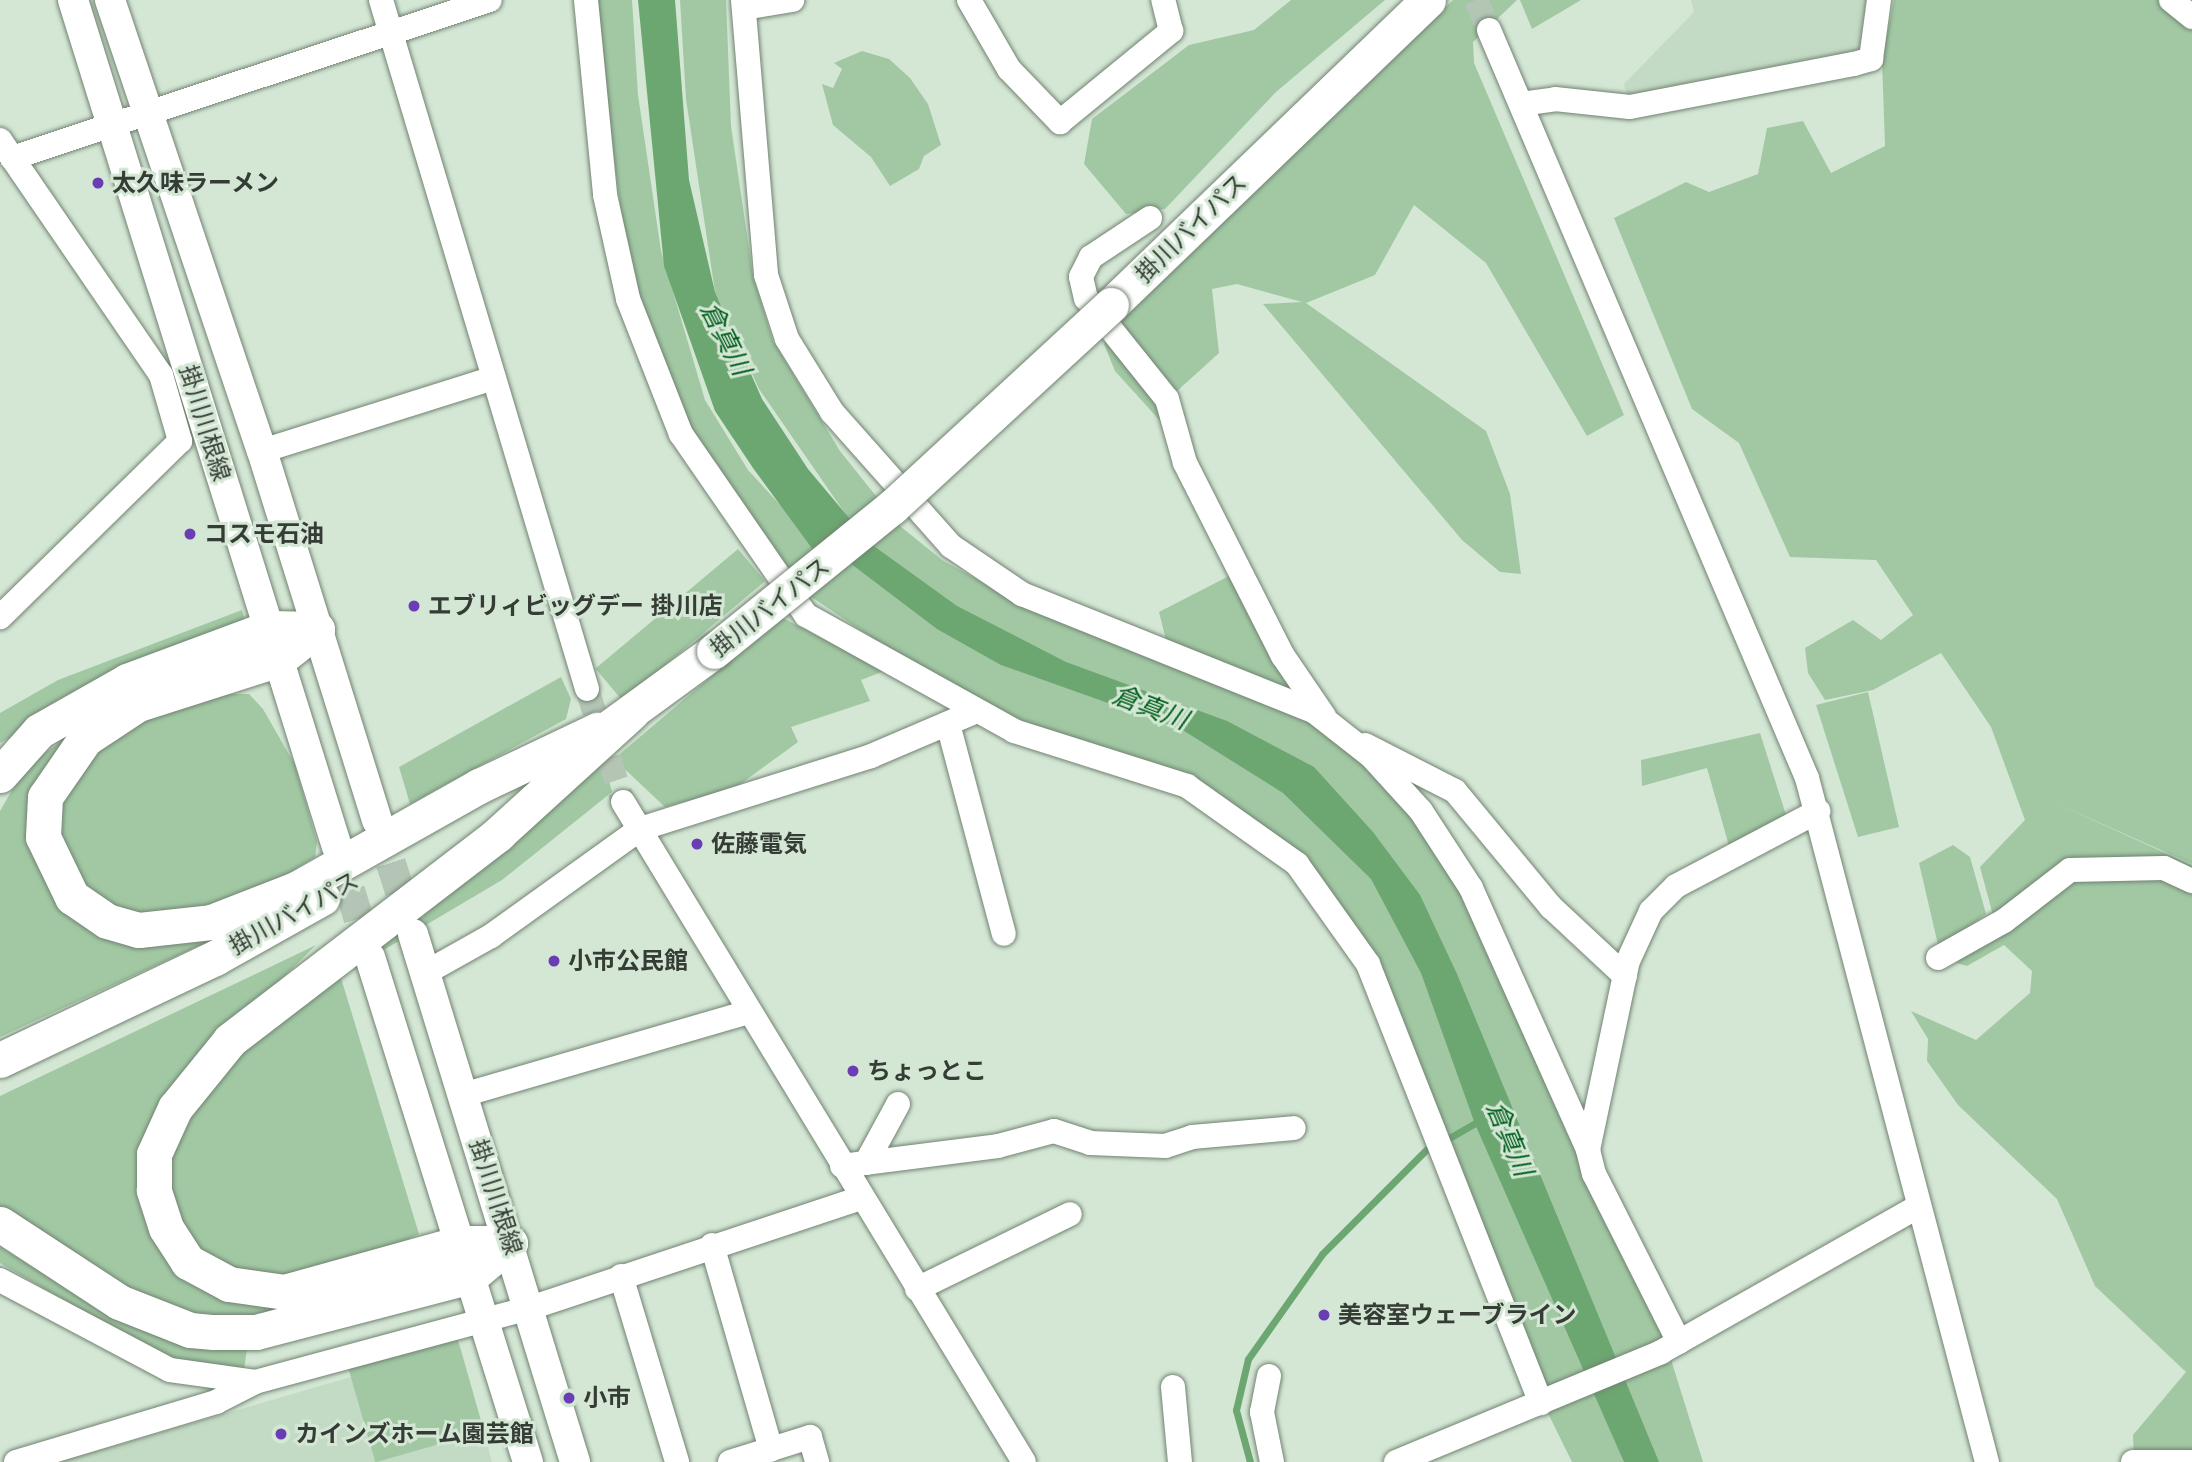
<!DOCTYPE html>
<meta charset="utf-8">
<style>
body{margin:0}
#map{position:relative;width:2192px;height:1462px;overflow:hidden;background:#d4e7d5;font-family:Montserrat,"Noto Sans JP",sans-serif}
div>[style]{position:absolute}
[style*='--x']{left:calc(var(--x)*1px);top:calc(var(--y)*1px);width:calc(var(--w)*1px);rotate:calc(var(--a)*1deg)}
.built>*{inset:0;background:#c3dac4}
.green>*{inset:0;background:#a1c8a3;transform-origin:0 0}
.water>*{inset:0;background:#6ca671}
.stream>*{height:7px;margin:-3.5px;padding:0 3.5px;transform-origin:3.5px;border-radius:3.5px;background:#6ca671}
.minor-tunnel>*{height:24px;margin-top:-12px;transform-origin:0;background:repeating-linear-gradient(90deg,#b4c5b5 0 24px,transparent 0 36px)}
.major-tunnel>*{height:30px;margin-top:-15px;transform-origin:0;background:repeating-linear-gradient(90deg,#b4c5b5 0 30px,transparent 0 45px)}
.roads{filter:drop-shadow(0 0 2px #728272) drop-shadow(0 0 2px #728272)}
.minor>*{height:24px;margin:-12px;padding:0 12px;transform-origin:12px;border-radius:12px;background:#fff}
.major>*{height:30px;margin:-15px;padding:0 15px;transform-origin:15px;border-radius:15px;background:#fff}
.highway>*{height:35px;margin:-17.5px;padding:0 17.5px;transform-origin:17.5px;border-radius:17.5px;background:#fff}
.bridges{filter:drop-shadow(0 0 2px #728272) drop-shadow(0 0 2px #728272)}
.highway-bridge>*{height:35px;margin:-17.5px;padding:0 17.5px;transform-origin:17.5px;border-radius:17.5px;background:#fff}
.dots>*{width:19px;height:19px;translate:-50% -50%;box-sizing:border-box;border:4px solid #d4e7d5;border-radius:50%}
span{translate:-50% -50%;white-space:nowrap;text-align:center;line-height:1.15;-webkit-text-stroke:6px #d4e7d5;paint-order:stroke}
.poi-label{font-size:24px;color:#353c35;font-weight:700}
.left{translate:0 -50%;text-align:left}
.street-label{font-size:24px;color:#353c35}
.water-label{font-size:26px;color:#005e1b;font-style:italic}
</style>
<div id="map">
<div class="built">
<i style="clip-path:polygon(1691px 0,1878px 0,1871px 59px,1630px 107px,1624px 84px,1694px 12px)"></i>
<i style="clip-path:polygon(460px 1345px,492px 1462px,60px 1462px)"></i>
</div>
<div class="green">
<i style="clip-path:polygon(593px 0,632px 0,638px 95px,661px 251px,705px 400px,748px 470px,819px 547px,789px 575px,696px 441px,632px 295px)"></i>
<i style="clip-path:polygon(680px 0,726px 0,731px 126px,753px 276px,773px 341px,840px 451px,900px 526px,942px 560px,1035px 612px,1315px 712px,1405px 794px,1486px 922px,1663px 1334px,1703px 1462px,1572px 1462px,1533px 1383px,1368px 964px,1319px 880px,1226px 811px,966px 701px,810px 596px,849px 519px,759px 389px,715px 292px,686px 99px)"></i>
<i style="clip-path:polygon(1291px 0,1385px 0,1276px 92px,1165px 209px,1126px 214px,1084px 164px,1092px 119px,1189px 45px,1254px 30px)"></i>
<i style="clip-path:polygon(1453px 0,1517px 0,1473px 42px,1474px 63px,1624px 415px,1587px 436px,1486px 263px,1414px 205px,1375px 275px,1306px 303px,1486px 431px,1510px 494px,1521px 574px,1500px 572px,1462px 540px,1263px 304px,1302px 302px,1237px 284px,1212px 289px,1219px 353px,1176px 392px,1162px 423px,1115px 371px,1104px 344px,1129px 311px)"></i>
<i style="clip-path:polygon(1520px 0,1581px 0,1532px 29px)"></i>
<i style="clip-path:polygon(1894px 0,2171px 0,2192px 17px,2192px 864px,2044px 798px,2192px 865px,2192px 1462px,2134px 1462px,2133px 1435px,2186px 1372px,2095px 1286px,2057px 1199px,1958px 1105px,1927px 1061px,1928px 1039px,1911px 1011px,1976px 1040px,2030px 993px,2032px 971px,2004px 945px,1967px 966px,1939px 958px,1994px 919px,1980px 867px,2025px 820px,1991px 727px,1941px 653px,1873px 690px,1825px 700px,1808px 673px,1805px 648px,1853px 620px,1881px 640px,1913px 615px,1876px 560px,1790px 557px,1739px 443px,1692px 409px,1614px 218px,1686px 182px,1709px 192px,1758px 174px,1767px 128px,1803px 121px,1831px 173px,1885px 146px,1882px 61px)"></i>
<i style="clip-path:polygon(862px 51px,889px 59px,910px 78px,928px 104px,941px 145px,924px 156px,919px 169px,890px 186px,871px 157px,833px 125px,822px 84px,833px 88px,842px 69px,834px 63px)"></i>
<i style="left:738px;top:549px;width:42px;height:186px;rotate:50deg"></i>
<i style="clip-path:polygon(1231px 575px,1305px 698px,1166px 640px,1159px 612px)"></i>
<i style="clip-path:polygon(242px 610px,246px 625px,216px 630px,0 743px,0 713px,58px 680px)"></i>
<i style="clip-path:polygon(781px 617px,884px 671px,861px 680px,870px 701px,791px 727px,798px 742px,735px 788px,665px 807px,614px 759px)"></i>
<i style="clip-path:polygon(561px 677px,571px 699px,566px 719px,410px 804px,399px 767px)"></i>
<i style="clip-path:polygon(1868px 692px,1899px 827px,1858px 837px,1816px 705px)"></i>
<i style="clip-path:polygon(230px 694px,249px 694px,263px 709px,295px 765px,317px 842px,315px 857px,276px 881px,206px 906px,132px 916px,97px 900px,72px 868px,61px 840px,57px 807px,81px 764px,116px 733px,182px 702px)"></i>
<i style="clip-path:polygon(1760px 733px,1787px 818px,1729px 846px,1707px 768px,1642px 786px,1641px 760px)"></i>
<i style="clip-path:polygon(62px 741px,31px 819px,58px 903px,209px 941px,0 1037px,0 811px,26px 766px)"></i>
<i style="clip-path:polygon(603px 757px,612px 792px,502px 880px,348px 971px)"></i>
<i style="clip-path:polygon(1953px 845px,1970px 857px,1986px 914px,1939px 949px,1919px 863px)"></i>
<i style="clip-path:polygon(316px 945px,252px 1008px,155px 1130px,179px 1272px,329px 1296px,256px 1321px,190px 1315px,144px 1297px,0 1217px,0 1096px)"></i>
<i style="clip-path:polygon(341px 978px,419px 1234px,361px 1260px,278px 1280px,208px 1263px,167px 1206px,166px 1163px,178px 1126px,217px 1067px)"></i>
<i style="clip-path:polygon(0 1247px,127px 1324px,247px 1348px,244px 1370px,162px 1357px,0 1263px)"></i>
<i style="left:457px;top:1337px;width:98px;height:113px;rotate:74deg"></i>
</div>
<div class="water">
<i style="clip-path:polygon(638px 0,675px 0,689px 180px,715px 292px,762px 399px,808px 469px,871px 544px,957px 606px,1066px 662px,1227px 721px,1314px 767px,1373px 832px,1420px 895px,1457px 974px,1659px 1462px,1624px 1462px,1475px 1124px,1421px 973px,1371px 879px,1283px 793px,1181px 729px,1001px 665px,937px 629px,850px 563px,833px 577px,753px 468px,715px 411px,664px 266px)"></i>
</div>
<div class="stream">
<i style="--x:1451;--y:1137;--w:34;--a:-30"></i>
<i style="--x:1250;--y:1462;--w:54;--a:-105.1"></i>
<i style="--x:1236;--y:1410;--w:52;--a:-76.8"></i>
<i style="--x:1248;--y:1359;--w:128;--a:-54.8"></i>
<i style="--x:1322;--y:1254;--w:148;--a:-45"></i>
</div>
<div class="minor-tunnel">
<i style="--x:1476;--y:0;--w:33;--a:67"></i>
<i style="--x:587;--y:689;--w:119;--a:72.3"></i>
</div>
<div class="major-tunnel">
<i style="--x:377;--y:820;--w:111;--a:72.2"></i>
<i style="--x:337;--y:847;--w:114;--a:73.2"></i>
</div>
<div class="roads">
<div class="minor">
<i style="--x:381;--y:0;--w:719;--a:73.35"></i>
<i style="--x:586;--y:0;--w:196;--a:84.4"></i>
<i style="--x:605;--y:195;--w:107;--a:77.5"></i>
<i style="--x:628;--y:299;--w:145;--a:68.6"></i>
<i style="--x:681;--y:434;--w:220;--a:55.4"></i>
<i style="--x:806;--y:615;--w:238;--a:29.1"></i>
<i style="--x:1014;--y:731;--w:182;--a:17.6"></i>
<i style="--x:1187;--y:786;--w:135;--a:35.3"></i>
<i style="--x:1297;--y:864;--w:123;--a:54.6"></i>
<i style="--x:1368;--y:964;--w:472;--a:68.5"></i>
<i style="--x:743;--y:0;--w:276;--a:85.2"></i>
<i style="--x:766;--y:275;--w:67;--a:71.8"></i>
<i style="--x:787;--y:339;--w:86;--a:58.3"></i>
<i style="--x:832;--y:412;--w:179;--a:48.4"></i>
<i style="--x:951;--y:546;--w:86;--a:34.1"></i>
<i style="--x:1022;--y:594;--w:316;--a:21.9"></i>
<i style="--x:1315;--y:712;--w:71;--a:38.2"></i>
<i style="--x:1371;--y:756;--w:74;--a:47.7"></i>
<i style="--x:1421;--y:811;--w:92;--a:57"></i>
<i style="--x:1471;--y:888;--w:287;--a:65.9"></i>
<i style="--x:969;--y:0;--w:80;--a:59.9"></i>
<i style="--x:1009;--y:69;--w:74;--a:46.1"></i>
<i style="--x:1060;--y:122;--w:144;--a:-39.3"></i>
<i style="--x:1171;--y:31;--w:32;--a:-104"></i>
<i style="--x:2171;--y:0;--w:27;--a:39"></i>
<i style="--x:744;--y:8;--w:49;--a:-9.5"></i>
<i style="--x:1489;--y:30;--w:813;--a:66.97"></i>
<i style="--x:1807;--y:778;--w:707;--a:75.26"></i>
<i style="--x:1521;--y:104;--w:34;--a:-8"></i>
<i style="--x:1555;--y:99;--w:75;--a:6.1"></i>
<i style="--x:1630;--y:107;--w:228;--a:-10.9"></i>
<i style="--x:1854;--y:64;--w:18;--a:-16"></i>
<i style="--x:1871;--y:59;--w:60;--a:-82.3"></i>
<i style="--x:0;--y:140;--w:285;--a:55.6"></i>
<i style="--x:161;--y:375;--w:69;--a:73.9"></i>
<i style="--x:180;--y:441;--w:252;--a:135.6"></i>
<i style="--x:12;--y:158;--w:503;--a:-18.29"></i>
<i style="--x:1150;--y:218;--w:71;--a:146.5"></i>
<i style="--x:1091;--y:257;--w:22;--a:117"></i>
<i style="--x:1081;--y:277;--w:22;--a:77"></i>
<i style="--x:1086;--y:298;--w:129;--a:51.3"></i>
<i style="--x:1167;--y:399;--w:66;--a:74.3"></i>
<i style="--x:1185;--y:463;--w:216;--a:63.1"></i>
<i style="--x:1283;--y:656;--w:73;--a:55.7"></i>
<i style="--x:262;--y:451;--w:243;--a:-17.5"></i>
<i style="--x:948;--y:724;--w:217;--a:75.1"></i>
<i style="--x:1365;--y:745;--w:101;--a:27.1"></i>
<i style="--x:1455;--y:791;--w:151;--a:50.4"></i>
<i style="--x:1551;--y:907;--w:101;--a:43"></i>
<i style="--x:623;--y:802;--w:772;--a:58.72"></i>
<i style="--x:1938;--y:958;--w:76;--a:-29.3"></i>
<i style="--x:2004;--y:921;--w:83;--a:-37.7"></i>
<i style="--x:2070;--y:870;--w:94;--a:-1.2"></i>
<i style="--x:2164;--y:868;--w:31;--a:25"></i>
<i style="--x:425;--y:973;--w:76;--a:-29.3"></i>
<i style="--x:491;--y:936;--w:183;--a:-35.7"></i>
<i style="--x:640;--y:829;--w:242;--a:-17.5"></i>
<i style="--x:871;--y:756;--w:112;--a:-23.1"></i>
<i style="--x:463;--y:1095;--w:298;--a:-16.2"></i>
<i style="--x:866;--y:1163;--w:67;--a:-61.5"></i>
<i style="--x:842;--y:1166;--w:157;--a:-7.3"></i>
<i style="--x:998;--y:1146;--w:58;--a:-15"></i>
<i style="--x:1054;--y:1131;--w:38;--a:18"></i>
<i style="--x:1090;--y:1143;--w:75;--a:2.3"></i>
<i style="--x:1165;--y:1146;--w:28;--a:-18"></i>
<i style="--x:1192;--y:1137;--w:102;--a:-5"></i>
<i style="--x:712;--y:1245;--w:213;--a:73.9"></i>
<i style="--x:621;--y:1276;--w:194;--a:73.2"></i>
<i style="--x:0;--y:1280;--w:192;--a:27.9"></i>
<i style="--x:170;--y:1370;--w:86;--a:8"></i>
<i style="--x:917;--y:1289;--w:170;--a:-26.1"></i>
<i style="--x:1679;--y:1342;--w:188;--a:-116.8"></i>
<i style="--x:1594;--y:1174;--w:25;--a:-104"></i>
<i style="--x:1588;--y:1150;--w:193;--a:-78.1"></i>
<i style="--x:1628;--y:961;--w:55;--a:-65.3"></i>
<i style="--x:1651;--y:911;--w:35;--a:-45"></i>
<i style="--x:1676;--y:886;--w:161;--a:-27.8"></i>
<i style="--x:1269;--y:1376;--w:37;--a:101"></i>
<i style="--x:1262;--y:1412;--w:51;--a:78.7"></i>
<i style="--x:1173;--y:1387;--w:75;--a:84.7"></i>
<i style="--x:16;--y:1462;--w:209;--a:-16.7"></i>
<i style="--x:216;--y:1402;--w:44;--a:-27.1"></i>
<i style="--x:255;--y:1382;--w:285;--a:-15.1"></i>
<i style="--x:530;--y:1308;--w:349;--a:-18.4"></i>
<i style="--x:730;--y:1462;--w:84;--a:-17.4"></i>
<i style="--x:810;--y:1437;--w:26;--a:74"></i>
<i style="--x:1396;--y:1462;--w:287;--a:-22.5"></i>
<i style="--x:1661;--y:1352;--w:296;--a:-29.5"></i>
<i style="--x:2133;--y:1462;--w:59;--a:0"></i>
</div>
<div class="major">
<i style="--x:73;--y:0;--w:887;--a:72.69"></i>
<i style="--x:110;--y:0;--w:476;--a:71.4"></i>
<i style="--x:262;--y:451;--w:387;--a:72.7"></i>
<i style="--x:413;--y:934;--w:552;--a:72.94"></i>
<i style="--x:370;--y:957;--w:529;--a:72.63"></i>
</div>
<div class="highway">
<i style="--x:1111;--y:305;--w:440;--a:-43.9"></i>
<i style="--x:317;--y:629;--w:48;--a:141.7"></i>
<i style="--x:279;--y:659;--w:148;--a:162.3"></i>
<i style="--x:138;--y:704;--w:64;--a:146.6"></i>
<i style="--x:85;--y:739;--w:70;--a:124.6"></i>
<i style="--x:45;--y:797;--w:40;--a:92.9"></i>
<i style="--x:43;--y:837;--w:67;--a:64.2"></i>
<i style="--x:72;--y:897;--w:42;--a:34.4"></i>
<i style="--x:107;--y:921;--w:33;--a:16"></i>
<i style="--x:139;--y:930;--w:72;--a:-6.3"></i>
<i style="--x:211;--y:922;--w:93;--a:-21.3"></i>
<i style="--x:298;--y:888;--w:208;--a:-29.4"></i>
<i style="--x:479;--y:786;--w:131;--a:-25.4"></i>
<i style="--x:611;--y:726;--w:127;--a:-36.1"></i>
<i style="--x:0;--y:775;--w:59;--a:-48.4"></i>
<i style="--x:39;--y:731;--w:101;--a:-29.6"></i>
<i style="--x:127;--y:681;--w:152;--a:-20.5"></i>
<i style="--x:269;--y:628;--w:48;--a:1.2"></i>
<i style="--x:0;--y:1060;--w:238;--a:-25.4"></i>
<i style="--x:215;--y:958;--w:123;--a:-29.3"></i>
<i style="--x:0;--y:1224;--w:142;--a:33.2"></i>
<i style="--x:119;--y:1302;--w:76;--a:21.5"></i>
<i style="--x:190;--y:1330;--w:24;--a:5"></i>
<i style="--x:214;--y:1332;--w:42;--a:0"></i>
<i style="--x:256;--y:1332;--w:222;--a:-14.6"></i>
<i style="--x:471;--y:1276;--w:51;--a:-40.2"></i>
<i style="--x:510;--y:1243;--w:50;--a:180"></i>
<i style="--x:460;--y:1243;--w:182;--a:164.4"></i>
<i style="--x:285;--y:1292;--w:57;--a:-171.9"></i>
<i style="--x:229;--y:1284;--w:47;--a:-151.8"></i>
<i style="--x:188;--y:1262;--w:40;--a:-122.9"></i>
<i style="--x:166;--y:1228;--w:40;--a:-108"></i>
<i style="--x:154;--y:1190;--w:36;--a:-90"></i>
<i style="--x:154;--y:1154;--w:51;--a:-65.5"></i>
<i style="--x:175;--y:1108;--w:87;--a:-51"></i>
<i style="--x:230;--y:1040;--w:338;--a:-37.5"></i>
<i style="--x:498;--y:834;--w:180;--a:-42.3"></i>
</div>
</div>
<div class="bridges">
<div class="highway-bridge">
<i style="--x:714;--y:651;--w:229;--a:-39"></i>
<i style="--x:892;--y:507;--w:298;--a:-42.7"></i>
</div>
</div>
<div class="dots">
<i style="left:98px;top:183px;background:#6a3db4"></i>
<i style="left:190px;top:534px;background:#6a3db4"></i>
<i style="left:414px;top:606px;background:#6a3db4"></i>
<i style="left:697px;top:844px;background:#6a3db4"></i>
<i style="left:554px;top:961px;background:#6a3db4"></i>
<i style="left:853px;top:1071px;background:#6a3db4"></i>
<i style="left:1324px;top:1315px;background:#6a3db4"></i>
<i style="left:569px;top:1398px;background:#6a3db4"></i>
<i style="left:281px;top:1434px;background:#6a3db4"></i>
</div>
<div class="poi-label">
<span class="left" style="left:112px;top:183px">太久味ラーメン</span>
<span class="left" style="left:204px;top:534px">コスモ石油</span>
<span class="left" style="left:428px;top:606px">エブリィビッグデー 掛川店</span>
<span class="left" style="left:711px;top:844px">佐藤電気</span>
<span class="left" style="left:568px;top:961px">小市公民館</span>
<span class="left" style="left:867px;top:1071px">ちょっとこ</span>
<span class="left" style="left:1338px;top:1315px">美容室ウェーブライン</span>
<span class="left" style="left:583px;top:1398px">小市</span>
<span class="left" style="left:295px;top:1434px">カインズホーム園芸館</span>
</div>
<div class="street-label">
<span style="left:1191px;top:228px;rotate:-44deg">掛川バイパス</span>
<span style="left:205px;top:423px;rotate:73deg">掛川川根線</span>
<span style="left:770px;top:607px;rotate:-38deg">掛川バイパス</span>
<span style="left:294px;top:913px;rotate:-29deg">掛川バイパス</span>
<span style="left:496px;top:1197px;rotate:72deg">掛川川根線</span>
</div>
<div class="water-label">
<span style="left:725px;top:339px;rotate:63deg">倉真川</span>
<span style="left:1150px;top:708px;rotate:21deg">倉真川</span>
<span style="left:1509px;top:1139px;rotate:67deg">倉真川</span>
</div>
</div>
